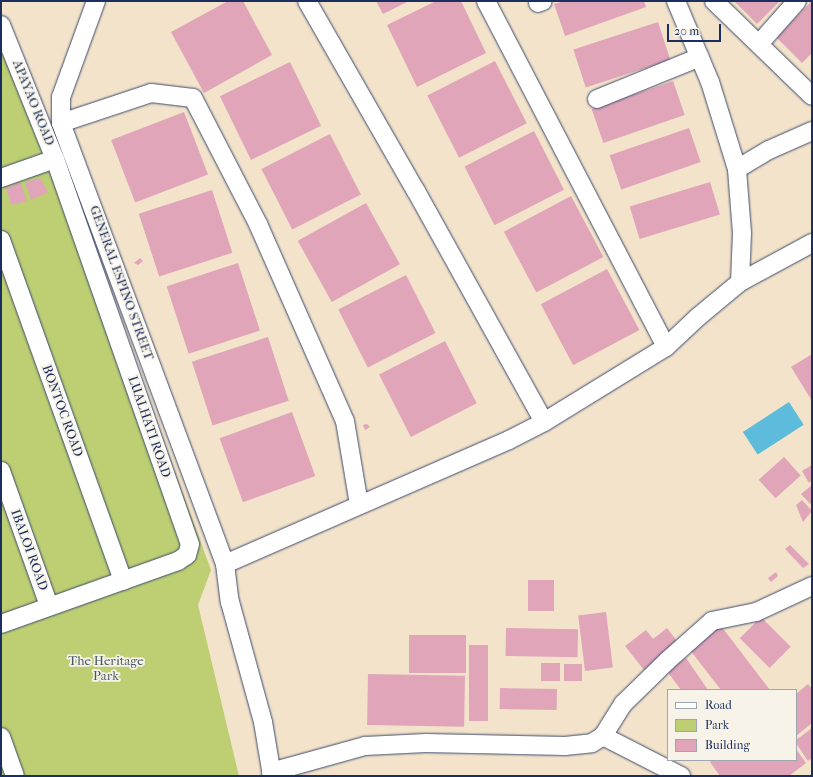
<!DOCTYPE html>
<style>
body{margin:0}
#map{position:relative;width:813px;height:777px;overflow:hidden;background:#f3e3ca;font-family:"IM FELL French Canon",serif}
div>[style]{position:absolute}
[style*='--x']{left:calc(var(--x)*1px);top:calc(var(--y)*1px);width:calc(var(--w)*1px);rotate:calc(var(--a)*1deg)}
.green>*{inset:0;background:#bdcf72}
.water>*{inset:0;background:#5dbcdb;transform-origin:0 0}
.building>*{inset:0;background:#e0a5b9;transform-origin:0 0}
.roads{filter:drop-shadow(0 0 1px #3b4a6e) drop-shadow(0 0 1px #3b4a6e)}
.minor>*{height:18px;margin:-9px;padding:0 9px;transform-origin:9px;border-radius:9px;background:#fff}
span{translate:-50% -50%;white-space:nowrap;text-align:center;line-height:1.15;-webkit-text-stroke:3.5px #f7f3e8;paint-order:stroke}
.street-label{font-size:13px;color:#1b2f5e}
.park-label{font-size:13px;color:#445763}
.frame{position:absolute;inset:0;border:2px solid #1b2f5e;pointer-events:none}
.legend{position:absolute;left:667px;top:689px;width:130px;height:72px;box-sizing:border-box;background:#f7f3e8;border:1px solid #9fa5b1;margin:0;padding:5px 7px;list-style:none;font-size:12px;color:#1b2f5e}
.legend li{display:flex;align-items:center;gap:8px;height:20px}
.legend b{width:20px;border:1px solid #9fa5b1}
.scale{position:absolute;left:667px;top:24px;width:54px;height:18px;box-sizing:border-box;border:2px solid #1b2f5e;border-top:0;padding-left:5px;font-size:12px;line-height:14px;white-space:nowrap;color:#1b2f5e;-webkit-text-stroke:3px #f7f3e8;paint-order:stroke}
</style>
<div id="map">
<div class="green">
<i style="clip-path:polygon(1px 17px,54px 142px,211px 570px,198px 605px,239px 776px,1px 776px)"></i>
</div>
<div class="water">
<i style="left:789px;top:402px;width:27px;height:55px;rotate:57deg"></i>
</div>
<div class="building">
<i style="clip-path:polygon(228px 1px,243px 1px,272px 55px,204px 93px,171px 32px)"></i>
<i style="clip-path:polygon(376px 1px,409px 1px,383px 14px)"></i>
<i style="clip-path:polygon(436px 1px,461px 1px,486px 53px,417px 87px,387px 25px)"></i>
<i style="clip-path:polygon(564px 1px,644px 1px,646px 7px,565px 36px,554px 4px)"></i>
<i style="clip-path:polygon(734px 1px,780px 1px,757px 24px)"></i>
<i style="clip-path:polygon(812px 1px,812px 53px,802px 63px,776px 37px)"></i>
<i style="left:658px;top:22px;width:40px;height:89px;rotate:72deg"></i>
<i style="left:495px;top:61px;width:70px;height:76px;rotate:63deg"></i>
<i style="left:290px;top:62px;width:71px;height:78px;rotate:64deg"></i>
<i style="left:673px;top:81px;width:36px;height:86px;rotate:71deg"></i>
<i style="left:184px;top:112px;width:67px;height:78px;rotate:69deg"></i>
<i style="left:689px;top:128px;width:36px;height:84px;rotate:71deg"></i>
<i style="left:534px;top:131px;width:66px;height:78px;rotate:63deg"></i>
<i style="left:330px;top:134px;width:68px;height:77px;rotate:63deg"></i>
<i style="clip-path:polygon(40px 178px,48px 192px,31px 200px,25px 182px)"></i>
<i style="clip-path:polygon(20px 182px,27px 201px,11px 205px,6px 188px)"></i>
<i style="left:710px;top:182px;width:34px;height:84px;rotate:73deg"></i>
<i style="left:212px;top:190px;width:66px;height:77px;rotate:72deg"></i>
<i style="left:571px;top:196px;width:69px;height:76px;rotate:62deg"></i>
<i style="left:366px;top:203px;width:70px;height:78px;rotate:61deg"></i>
<i style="clip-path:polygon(140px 258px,143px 261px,138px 265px,134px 263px)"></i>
<i style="left:238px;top:263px;width:71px;height:75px;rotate:72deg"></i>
<i style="left:607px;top:269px;width:69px;height:75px;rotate:62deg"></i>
<i style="left:406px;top:275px;width:65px;height:76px;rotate:63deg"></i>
<i style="left:268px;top:337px;width:67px;height:80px;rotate:72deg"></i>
<i style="left:445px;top:341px;width:70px;height:74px;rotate:63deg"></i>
<i style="clip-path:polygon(812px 354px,812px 401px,791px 367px)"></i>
<i style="left:292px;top:412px;width:68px;height:77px;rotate:70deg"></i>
<i style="clip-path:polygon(367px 424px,370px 427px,365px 430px,363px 425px)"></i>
<i style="left:784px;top:457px;width:25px;height:34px;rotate:48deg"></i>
<i style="clip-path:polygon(812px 465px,812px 480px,809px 483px,802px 471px)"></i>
<i style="clip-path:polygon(812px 485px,812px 506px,801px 494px)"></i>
<i style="clip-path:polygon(802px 500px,812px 511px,803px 522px,796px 505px)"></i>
<i style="clip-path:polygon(790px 545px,809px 564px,803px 568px,785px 549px)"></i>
<i style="clip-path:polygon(776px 572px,778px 576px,771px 582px,768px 578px)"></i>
<i style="left:528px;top:580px;width:26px;height:31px"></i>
<i style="left:606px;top:612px;width:56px;height:28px;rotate:83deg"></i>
<i style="left:761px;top:617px;width:42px;height:30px;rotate:45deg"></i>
<i style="clip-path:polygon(721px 626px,770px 690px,721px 690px,690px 650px)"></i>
<i style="left:506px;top:628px;width:72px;height:28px;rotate:1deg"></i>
<i style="clip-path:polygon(667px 628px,679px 644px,644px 670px,625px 646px,646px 630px,653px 639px)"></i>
<i style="left:409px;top:635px;width:57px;height:38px"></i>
<i style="left:469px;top:645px;width:19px;height:76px"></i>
<i style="clip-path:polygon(686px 658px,708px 690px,681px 690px,667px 671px)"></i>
<i style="left:541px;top:663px;width:19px;height:18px"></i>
<i style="left:564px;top:664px;width:18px;height:17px"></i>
<i style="left:368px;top:674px;width:97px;height:51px;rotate:1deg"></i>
<i style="clip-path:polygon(808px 684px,812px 689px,812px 723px,796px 736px,796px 694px)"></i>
<i style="left:500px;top:688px;width:57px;height:21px;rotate:1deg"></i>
<i style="clip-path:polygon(812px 728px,812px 758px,808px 761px,796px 743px,796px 740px)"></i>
<i style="clip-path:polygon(796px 749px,806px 763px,789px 776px,720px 776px,710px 762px,712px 760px,796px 760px)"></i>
</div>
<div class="roads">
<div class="minor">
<i style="--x:96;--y:1;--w:102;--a:110"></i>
<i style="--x:61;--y:97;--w:26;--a:90"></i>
<i style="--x:61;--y:123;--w:471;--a:69.6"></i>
<i style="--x:225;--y:564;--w:38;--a:83"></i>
<i style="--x:230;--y:602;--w:124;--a:74.6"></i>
<i style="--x:263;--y:722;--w:55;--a:80.5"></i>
<i style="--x:307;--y:1;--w:219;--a:60.2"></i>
<i style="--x:416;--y:191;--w:264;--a:61"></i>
<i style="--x:486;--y:1;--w:390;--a:62.5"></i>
<i style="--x:714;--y:1;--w:136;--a:44.1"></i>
<i style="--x:538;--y:3;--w:5;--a:-22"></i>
<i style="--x:1;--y:25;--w:144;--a:68.1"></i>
<i style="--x:55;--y:159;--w:408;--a:70.7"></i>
<i style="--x:190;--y:544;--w:11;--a:105"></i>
<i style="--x:187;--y:555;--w:11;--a:146"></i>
<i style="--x:178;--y:561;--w:188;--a:160.4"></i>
<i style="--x:759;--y:44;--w:57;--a:-48.5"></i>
<i style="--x:597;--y:99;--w:111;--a:-22.2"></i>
<i style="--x:61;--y:123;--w:95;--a:-18.4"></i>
<i style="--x:151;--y:93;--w:42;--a:6.8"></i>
<i style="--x:193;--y:98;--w:142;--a:62.7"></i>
<i style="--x:258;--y:224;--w:215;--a:66.2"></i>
<i style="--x:345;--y:421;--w:85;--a:80.5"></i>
<i style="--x:737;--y:169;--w:37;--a:-31"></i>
<i style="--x:769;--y:150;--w:47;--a:-23.8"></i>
<i style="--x:1;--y:178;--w:57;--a:-19.4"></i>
<i style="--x:1;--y:240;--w:362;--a:70.3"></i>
<i style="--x:740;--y:282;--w:82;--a:-28.4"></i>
<i style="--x:1;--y:471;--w:143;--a:70.4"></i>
<i style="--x:225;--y:564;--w:310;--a:-23.6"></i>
<i style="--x:509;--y:440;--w:39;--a:-27"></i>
<i style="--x:544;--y:422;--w:143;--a:-31.6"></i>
<i style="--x:666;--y:347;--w:44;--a:-43.2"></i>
<i style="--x:698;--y:317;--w:55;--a:-39.8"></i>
<i style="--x:740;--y:282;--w:49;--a:-87.7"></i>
<i style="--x:742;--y:233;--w:64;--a:-94.5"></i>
<i style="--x:737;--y:169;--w:91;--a:-107.2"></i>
<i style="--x:710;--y:82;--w:88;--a:-112.8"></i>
<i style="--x:603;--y:736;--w:88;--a:27.1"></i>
<i style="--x:1;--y:737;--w:41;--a:70.3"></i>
<i style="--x:271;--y:772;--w:98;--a:-15.5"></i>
<i style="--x:365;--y:746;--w:61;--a:-2.8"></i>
<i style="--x:426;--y:743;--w:139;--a:1.2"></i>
<i style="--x:565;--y:746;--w:27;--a:-6"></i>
<i style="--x:592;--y:743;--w:13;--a:-32"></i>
<i style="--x:603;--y:736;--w:38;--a:-58"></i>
<i style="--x:623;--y:704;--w:62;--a:-44.3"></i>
<i style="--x:667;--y:661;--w:60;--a:-41.6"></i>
<i style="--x:712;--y:621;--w:45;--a:-11.6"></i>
<i style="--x:756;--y:612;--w:62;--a:-24.9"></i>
</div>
</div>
<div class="street-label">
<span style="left:33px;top:103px;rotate:68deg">APAYAO ROAD</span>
<span style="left:121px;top:283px;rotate:70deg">GENERAL ESPINO STREET</span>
<span style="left:62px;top:411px;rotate:70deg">BONTOC ROAD</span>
<span style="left:149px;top:427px;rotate:71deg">LUALHATI ROAD</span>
<span style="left:29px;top:550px;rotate:70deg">IBALOI ROAD</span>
</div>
<div class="park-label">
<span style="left:106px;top:669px">The Heritage<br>Park</span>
</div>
<div class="frame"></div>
<ul class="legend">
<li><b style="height:5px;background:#fff"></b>Road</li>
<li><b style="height:11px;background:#bdcf72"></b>Park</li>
<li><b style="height:11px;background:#e0a5b9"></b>Building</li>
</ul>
<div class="scale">20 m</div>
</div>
